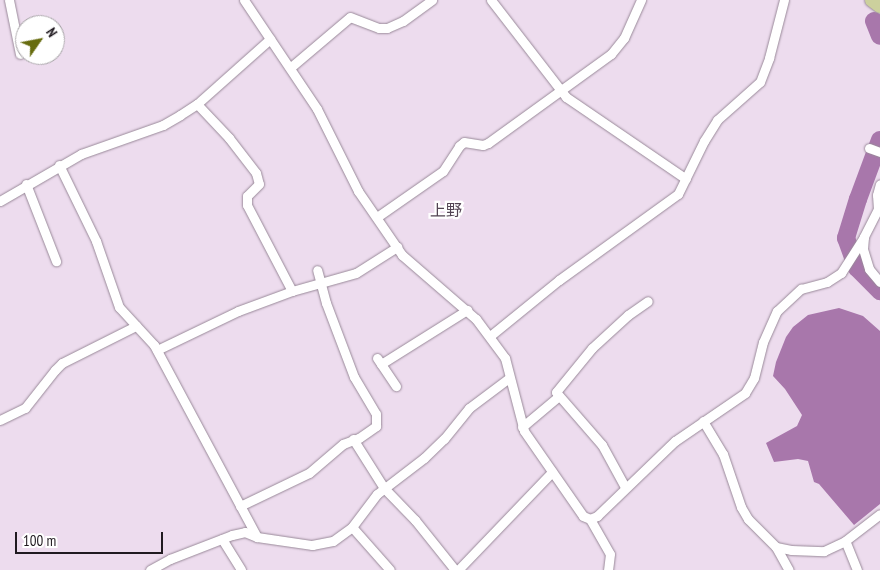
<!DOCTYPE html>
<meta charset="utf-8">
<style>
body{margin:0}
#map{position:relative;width:880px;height:570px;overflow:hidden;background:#eddcee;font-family:"PT Sans Narrow","Noto Sans JP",sans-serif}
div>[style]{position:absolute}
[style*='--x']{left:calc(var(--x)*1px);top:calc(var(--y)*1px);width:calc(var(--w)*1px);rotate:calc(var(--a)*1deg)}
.water>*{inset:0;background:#a877ab}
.river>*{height:18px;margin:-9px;padding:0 9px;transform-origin:9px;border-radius:9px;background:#a877ab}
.roads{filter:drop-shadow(0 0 1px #998999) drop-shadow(0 0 1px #998999)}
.street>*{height:9px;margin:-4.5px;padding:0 4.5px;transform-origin:4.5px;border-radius:4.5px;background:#fff}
.primary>*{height:14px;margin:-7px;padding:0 7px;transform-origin:7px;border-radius:7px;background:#ccd09d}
span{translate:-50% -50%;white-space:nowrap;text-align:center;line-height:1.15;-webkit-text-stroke:4.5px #fff;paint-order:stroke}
.quarter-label{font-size:16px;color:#534554}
.north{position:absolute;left:15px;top:15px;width:50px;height:50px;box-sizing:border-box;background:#fff;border:1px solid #a6a3a6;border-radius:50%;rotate:57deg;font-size:14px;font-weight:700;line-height:20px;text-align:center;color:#201a20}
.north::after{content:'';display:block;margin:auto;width:18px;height:22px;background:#676c0f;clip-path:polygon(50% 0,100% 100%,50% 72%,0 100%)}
.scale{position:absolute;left:15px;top:532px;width:148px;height:22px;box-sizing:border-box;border:2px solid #201a20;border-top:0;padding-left:6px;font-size:15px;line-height:18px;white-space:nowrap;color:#201a20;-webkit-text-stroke:4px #fff;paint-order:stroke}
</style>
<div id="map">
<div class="water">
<i style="clip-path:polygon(839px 308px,863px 316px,880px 331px,880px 504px,854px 525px,819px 484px,814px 482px,808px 461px,798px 459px,774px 462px,766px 443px,797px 426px,802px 415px,785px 389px,773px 376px,776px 362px,786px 337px,793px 327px,808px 315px)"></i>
</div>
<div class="river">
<i style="--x:874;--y:21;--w:16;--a:68"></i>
<i style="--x:880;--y:140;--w:63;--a:110.4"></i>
<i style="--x:858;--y:199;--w:41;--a:107.1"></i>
<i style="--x:846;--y:238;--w:32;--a:70"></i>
<i style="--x:857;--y:268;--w:33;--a:45"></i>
</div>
<div class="roads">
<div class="street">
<i style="--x:9;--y:0;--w:55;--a:78.5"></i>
<i style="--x:244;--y:0;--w:131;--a:56.2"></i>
<i style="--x:317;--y:109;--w:92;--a:63.4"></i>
<i style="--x:358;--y:191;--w:78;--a:55.5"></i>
<i style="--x:402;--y:255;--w:98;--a:40.9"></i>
<i style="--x:476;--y:319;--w:49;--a:53.4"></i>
<i style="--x:505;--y:358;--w:75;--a:75.4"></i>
<i style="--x:524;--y:431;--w:103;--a:55.2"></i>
<i style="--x:583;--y:516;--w:8;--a:23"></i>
<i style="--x:590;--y:519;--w:8;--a:-23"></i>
<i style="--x:597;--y:516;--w:108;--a:-43.9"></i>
<i style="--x:675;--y:441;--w:85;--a:-34.4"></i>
<i style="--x:745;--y:393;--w:17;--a:-59"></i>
<i style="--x:754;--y:378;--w:37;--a:-76"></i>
<i style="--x:763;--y:342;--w:34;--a:-66"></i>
<i style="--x:777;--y:311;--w:33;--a:-43"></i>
<i style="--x:801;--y:289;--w:27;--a:-15"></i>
<i style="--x:827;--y:282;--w:17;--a:-33"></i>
<i style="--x:841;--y:273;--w:43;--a:-57.4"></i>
<i style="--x:491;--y:0;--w:123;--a:52.3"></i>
<i style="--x:566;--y:97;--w:145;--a:34.3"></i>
<i style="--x:291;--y:67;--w:77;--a:-40.3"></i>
<i style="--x:350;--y:17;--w:31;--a:21"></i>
<i style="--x:379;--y:28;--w:8;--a:0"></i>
<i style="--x:387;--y:28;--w:17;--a:-24"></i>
<i style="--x:403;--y:21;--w:36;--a:-36"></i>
<i style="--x:197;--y:104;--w:47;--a:46.7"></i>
<i style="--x:229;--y:138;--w:44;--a:52.4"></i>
<i style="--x:256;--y:173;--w:11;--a:75"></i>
<i style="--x:259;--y:184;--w:17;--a:135"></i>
<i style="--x:247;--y:196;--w:9;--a:90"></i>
<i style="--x:247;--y:205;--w:97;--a:62.4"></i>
<i style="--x:869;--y:148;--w:12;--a:20"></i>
<i style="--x:59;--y:165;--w:85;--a:64"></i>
<i style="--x:96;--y:241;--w:70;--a:70.8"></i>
<i style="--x:119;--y:307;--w:52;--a:47.4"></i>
<i style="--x:154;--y:345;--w:218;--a:61.8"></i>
<i style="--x:26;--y:184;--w:83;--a:68.7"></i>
<i style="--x:0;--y:201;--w:94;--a:-30.1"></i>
<i style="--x:81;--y:154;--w:87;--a:-19.5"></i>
<i style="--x:163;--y:125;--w:20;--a:-30"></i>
<i style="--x:180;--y:115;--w:20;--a:-33"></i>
<i style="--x:197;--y:104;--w:98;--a:-41.7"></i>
<i style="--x:880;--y:205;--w:36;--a:117"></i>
<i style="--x:864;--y:237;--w:12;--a:95"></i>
<i style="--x:863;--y:249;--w:21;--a:73"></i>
<i style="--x:869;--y:269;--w:17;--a:50"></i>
<i style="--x:878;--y:209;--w:14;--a:-94"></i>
<i style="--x:877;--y:195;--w:11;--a:-75"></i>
<i style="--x:377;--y:217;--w:80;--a:-34.9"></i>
<i style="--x:443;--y:171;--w:30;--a:-57"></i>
<i style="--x:459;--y:146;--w:6;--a:-39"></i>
<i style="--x:464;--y:142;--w:19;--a:9"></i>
<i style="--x:483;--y:145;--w:5;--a:-22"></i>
<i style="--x:488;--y:143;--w:152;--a:-35.9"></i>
<i style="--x:611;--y:54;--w:21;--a:-51"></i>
<i style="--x:624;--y:38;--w:42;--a:-65.9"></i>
<i style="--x:490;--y:336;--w:89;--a:-39.1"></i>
<i style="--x:559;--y:280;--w:147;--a:-35.9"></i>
<i style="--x:678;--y:194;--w:59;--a:-63.9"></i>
<i style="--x:704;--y:141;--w:25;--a:-58"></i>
<i style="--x:717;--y:120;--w:57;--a:-41.5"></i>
<i style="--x:760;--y:82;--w:26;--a:-69"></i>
<i style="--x:769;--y:58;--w:60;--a:-75.5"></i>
<i style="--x:157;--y:350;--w:90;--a:-25.7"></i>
<i style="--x:238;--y:311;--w:58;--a:-20.3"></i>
<i style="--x:292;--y:291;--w:66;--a:-15.7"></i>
<i style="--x:356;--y:273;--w:49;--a:-32.4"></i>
<i style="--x:377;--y:358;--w:34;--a:56"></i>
<i style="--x:381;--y:364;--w:102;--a:-32.1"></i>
<i style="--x:0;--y:420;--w:28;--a:-26"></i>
<i style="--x:25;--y:408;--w:48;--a:-51.7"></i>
<i style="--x:55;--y:370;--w:10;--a:-45"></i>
<i style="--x:62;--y:363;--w:83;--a:-26.6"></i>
<i style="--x:703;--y:421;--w:39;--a:59"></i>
<i style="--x:723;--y:454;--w:56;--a:71.2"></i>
<i style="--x:741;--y:507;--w:14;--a:60"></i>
<i style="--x:748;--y:519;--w:40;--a:45"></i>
<i style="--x:776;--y:547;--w:15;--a:11"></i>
<i style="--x:791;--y:550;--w:33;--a:2"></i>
<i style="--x:824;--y:551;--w:23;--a:-25"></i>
<i style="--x:522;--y:427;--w:48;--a:-40"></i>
<i style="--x:353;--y:439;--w:58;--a:57.7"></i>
<i style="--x:384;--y:488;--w:45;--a:45.9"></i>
<i style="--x:415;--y:520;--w:64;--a:51.3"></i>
<i style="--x:625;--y:487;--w:48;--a:-118.7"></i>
<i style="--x:602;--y:445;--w:70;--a:-131"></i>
<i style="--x:556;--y:392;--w:57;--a:-50.7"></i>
<i style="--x:592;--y:348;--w:49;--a:-42.5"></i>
<i style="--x:628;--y:315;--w:24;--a:-35"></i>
<i style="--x:240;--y:506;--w:76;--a:-25.6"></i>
<i style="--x:309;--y:473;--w:45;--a:-40.5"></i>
<i style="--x:343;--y:444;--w:17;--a:-21"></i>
<i style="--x:359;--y:438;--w:21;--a:-35"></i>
<i style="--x:376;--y:426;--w:12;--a:-90"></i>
<i style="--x:376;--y:414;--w:43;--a:-120.7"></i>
<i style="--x:354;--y:377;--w:79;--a:-110.7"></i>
<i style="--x:326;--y:303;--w:34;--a:-105"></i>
<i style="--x:590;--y:519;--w:40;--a:60.3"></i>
<i style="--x:610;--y:554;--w:16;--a:97"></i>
<i style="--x:352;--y:527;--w:57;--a:48.5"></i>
<i style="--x:222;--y:539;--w:36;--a:58"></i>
<i style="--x:776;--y:547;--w:26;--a:61"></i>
<i style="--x:150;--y:570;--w:23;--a:-29"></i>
<i style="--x:170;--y:559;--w:66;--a:-21.2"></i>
<i style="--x:232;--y:535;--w:13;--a:-13"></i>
<i style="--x:245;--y:532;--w:13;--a:23"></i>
<i style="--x:257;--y:537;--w:56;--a:8.3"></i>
<i style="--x:312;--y:545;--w:21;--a:-11"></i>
<i style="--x:333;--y:541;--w:24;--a:-36"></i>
<i style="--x:352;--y:527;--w:41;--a:-52.9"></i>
<i style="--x:377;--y:494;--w:59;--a:-37.5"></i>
<i style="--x:424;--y:458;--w:28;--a:-44"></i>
<i style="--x:444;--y:439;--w:40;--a:-51"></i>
<i style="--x:469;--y:408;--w:50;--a:-36.9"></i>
<i style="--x:458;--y:570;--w:136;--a:-46.2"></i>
<i style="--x:857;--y:570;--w:31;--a:-112"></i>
<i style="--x:845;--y:541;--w:44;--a:-37.6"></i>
</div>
<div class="primary">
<i style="--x:872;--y:0;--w:10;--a:37"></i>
</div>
</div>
<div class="quarter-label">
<span style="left:446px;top:210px">上野</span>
</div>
<div class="north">N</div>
<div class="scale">100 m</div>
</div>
